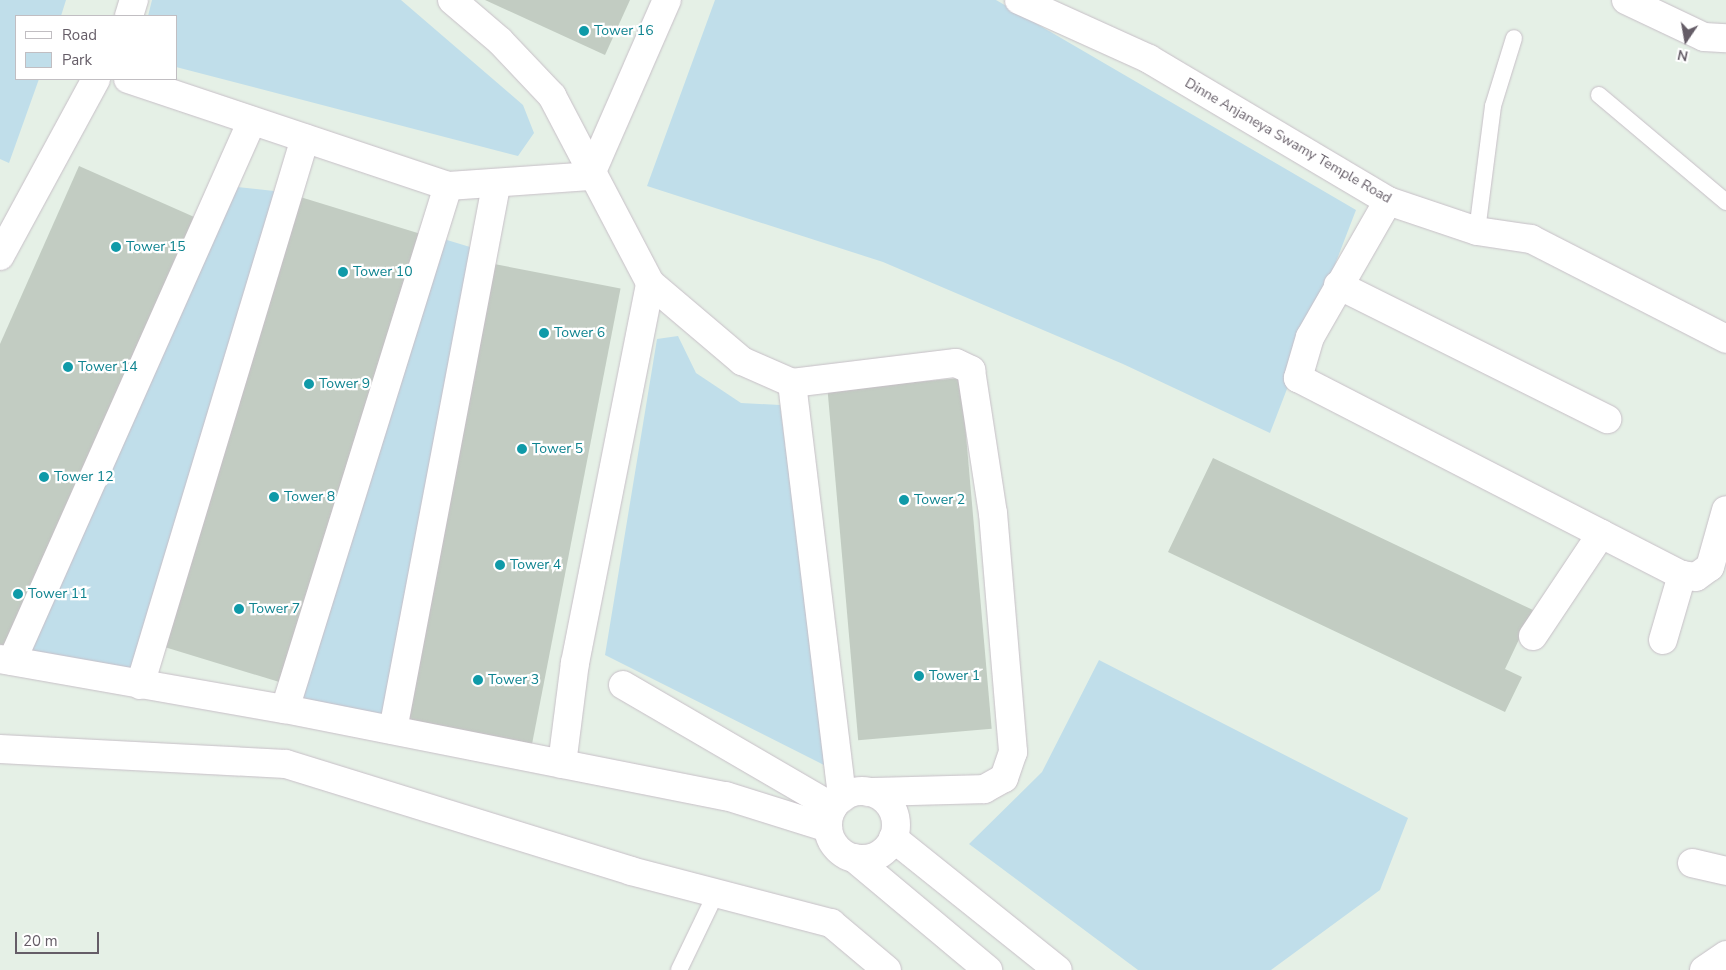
<!DOCTYPE html>
<style>
body{margin:0}
#map{position:relative;width:1726px;height:970px;overflow:hidden;background:#e5f0e6;font-family:"Nunito Sans",sans-serif}
div>[style]{position:absolute}
[style*='--x']{left:calc(var(--x)*1px);top:calc(var(--y)*1px);width:calc(var(--w)*1px);rotate:calc(var(--a)*1deg)}
.green>*{inset:0;background:#c0deea}
.building>*{inset:0;background:#c2ccc2;transform-origin:0 0}
.roads{filter:drop-shadow(0 0 1px #c7bfc7) drop-shadow(0 0 1px #c7bfc7)}
.service>*{height:16px;margin:-8px;padding:0 8px;transform-origin:8px;border-radius:8px;background:#fff}
.minor>*{height:28px;margin:-14px;padding:0 14px;transform-origin:14px;border-radius:14px;background:#fff}
.minor>.ring{margin:-14px;padding:0;box-sizing:content-box;background:none;border:28px solid #fff;border-radius:50%}
.tertiary>*{height:28px;margin:-14px;padding:0 14px;transform-origin:14px;border-radius:14px;background:#fff}
.dots>*{width:14px;height:14px;translate:-50% -50%;box-sizing:border-box;border:2px solid #fff;border-radius:50%}
span{translate:-50% -50%;white-space:nowrap;text-align:center;line-height:1.15;-webkit-text-stroke:4.5px #fff;paint-order:stroke}
.culture-label{font-size:14px;color:#0d838f}
.left{translate:0 -50%;text-align:left}
.street-label{font-size:14px;color:#655d67}
.legend{position:absolute;left:15px;top:15px;width:162px;height:65px;box-sizing:border-box;background:#fff;border:1px solid #c1bec2;margin:0;padding:6px 9px;list-style:none;font-size:15px;color:#655d67}
.legend li{display:flex;align-items:center;gap:10px;height:25px}
.legend b{width:25px;border:1px solid #c1bec2}
.north{position:absolute;left:1661px;top:15px;width:50px;height:50px;-webkit-text-stroke:4px #fff;paint-order:stroke;rotate:192deg;font-size:14px;font-weight:700;line-height:20px;text-align:center;color:#655d67}
.north::after{content:'';display:block;margin:auto;width:18px;height:22px;background:#655d67;clip-path:polygon(50% 0,100% 100%,50% 72%,0 100%)}
.scale{position:absolute;left:15px;top:932px;width:84px;height:22px;box-sizing:border-box;border:2px solid #655d67;border-top:0;padding-left:6px;font-size:15px;line-height:18px;white-space:nowrap;color:#655d67;-webkit-text-stroke:4px #fff;paint-order:stroke}
</style>
<div id="map">
<div class="green">
<i style="clip-path:polygon(0 0,66px 0,61px 16px,16px 16px,16px 79px,39px 79px,9px 163px,0 159px)"></i>
<i style="clip-path:polygon(152px 0,401px 0,523px 105px,534px 133px,518px 156px,176px 67px,176px 16px,148px 16px)"></i>
<i style="clip-path:polygon(715px 0,996px 0,1356px 210px,1270px 433px,1123px 364px,883px 262px,647px 186px)"></i>
<i style="clip-path:polygon(228px 186px,283px 192px,138px 676px,26px 655px)"></i>
<i style="clip-path:polygon(437px 237px,480px 250px,390px 723px,291px 703px)"></i>
<i style="clip-path:polygon(678px 336px,696px 373px,741px 403px,780px 405px,828px 767px,605px 655px,657px 339px)"></i>
<i style="clip-path:polygon(1099px 660px,1408px 818px,1380px 890px,1271px 970px,1138px 970px,969px 844px,1042px 772px)"></i>
</div>
<div class="building">
<i style="clip-path:polygon(485px 0,630px 0,605px 55px)"></i>
<i style="clip-path:polygon(79px 166px,201px 220px,11px 650px,0 645px,0 344px)"></i>
<i style="left:297px;top:196px;width:133px;height:470px;rotate:17deg"></i>
<i style="left:489px;top:263px;width:134px;height:470px;rotate:11deg"></i>
<i style="left:961px;top:378px;width:352px;height:134px;rotate:85deg"></i>
<i style="clip-path:polygon(1213px 458px,1533px 610px,1505px 669px,1522px 677px,1505px 712px,1168px 552px)"></i>
</div>
<div class="roads">
<div class="service">
<i style="--x:1599;--y:95;--w:166;--a:40.1"></i>
<i style="--x:1477;--y:231;--w:126;--a:-82.7"></i>
<i style="--x:1493;--y:106;--w:71;--a:-72.8"></i>
<i style="--x:679;--y:970;--w:85;--a:-64.3"></i>
</div>
<div class="minor">
<i style="--x:452;--y:0;--w:63;--a:40.5"></i>
<i style="--x:500;--y:41;--w:76;--a:46.6"></i>
<i style="--x:552;--y:96;--w:211;--a:62.3"></i>
<i style="--x:650;--y:283;--w:121;--a:40.3"></i>
<i style="--x:742;--y:361;--w:55;--a:23.7"></i>
<i style="--x:792;--y:383;--w:165;--a:-7"></i>
<i style="--x:956;--y:363;--w:17;--a:25"></i>
<i style="--x:971;--y:370;--w:145;--a:81.3"></i>
<i style="--x:993;--y:513;--w:240;--a:85.2"></i>
<i style="--x:1013;--y:752;--w:28;--a:109"></i>
<i style="--x:1004;--y:778;--w:23;--a:151"></i>
<i style="--x:984;--y:789;--w:116;--a:178.5"></i>
<i style="--x:1019;--y:0;--w:143;--a:24.4"></i>
<i style="--x:1149;--y:59;--w:278;--a:30.7"></i>
<i style="--x:1388;--y:201;--w:94;--a:18.6"></i>
<i style="--x:1477;--y:231;--w:55;--a:8.4"></i>
<i style="--x:1531;--y:239;--w:219;--a:27.1"></i>
<i style="--x:1626;--y:0;--w:86;--a:25.4"></i>
<i style="--x:1704;--y:37;--w:22;--a:3"></i>
<i style="--x:129;--y:16;--w:17;--a:-73"></i>
<i style="--x:128;--y:79;--w:337;--a:18.5"></i>
<i style="--x:448;--y:186;--w:142;--a:-4"></i>
<i style="--x:590;--y:176;--w:192;--a:-66.4"></i>
<i style="--x:1388;--y:201;--w:157;--a:119.8"></i>
<i style="--x:1310;--y:337;--w:43;--a:106.3"></i>
<i style="--x:1298;--y:378;--w:432;--a:27.2"></i>
<i style="--x:1682;--y:575;--w:14;--a:8"></i>
<i style="--x:1696;--y:577;--w:17;--a:-36"></i>
<i style="--x:1710;--y:567;--w:59;--a:-74.3"></i>
<i style="--x:0;--y:256;--w:201;--a:-61.5"></i>
<i style="--x:1338;--y:285;--w:301;--a:26.5"></i>
<i style="--x:792;--y:383;--w:418;--a:83.1"></i>
<i style="--x:1533;--y:636;--w:123;--a:-56.3"></i>
<i style="--x:1663;--y:640;--w:68;--a:-73.7"></i>
<i style="--x:0;--y:659;--w:289;--a:10"></i>
<i style="--x:285;--y:709;--w:449;--a:11.2"></i>
<i style="--x:726;--y:796;--w:107;--a:17.4"></i>
<i style="--x:12;--y:661;--w:589;--a:-66.05"></i>
<i style="--x:140;--y:685;--w:571;--a:-73.21"></i>
<i style="--x:623;--y:685;--w:243;--a:30.2"></i>
<i style="--x:285;--y:709;--w:548;--a:-72.69"></i>
<i style="--x:393;--y:730;--w:554;--a:-79.28"></i>
<i style="--x:0;--y:749;--w:286;--a:3"></i>
<i style="--x:286;--y:764;--w:361;--a:17.2"></i>
<i style="--x:631;--y:871;--w:207;--a:14.6"></i>
<i style="--x:831;--y:923;--w:73;--a:40"></i>
<i style="--x:562;--y:764;--w:102;--a:-82.7"></i>
<i style="--x:575;--y:663;--w:387;--a:-78.8"></i>
<i class="ring" style="left:828px;top:791px;width:40px;height:40px"></i>
<i style="--x:893;--y:838;--w:211;--a:38.7"></i>
<i style="--x:854;--y:858;--w:175;--a:39.9"></i>
<i style="--x:1692;--y:863;--w:35;--a:13"></i>
</div>
<div class="tertiary">
<i style="--x:1704;--y:970;--w:27;--a:-34"></i>
</div>
</div>
<div class="dots">
<i style="left:584px;top:31px;background:#0f9aa8"></i>
<i style="left:116px;top:247px;background:#0f9aa8"></i>
<i style="left:343px;top:272px;background:#0f9aa8"></i>
<i style="left:544px;top:333px;background:#0f9aa8"></i>
<i style="left:68px;top:367px;background:#0f9aa8"></i>
<i style="left:309px;top:384px;background:#0f9aa8"></i>
<i style="left:522px;top:449px;background:#0f9aa8"></i>
<i style="left:44px;top:477px;background:#0f9aa8"></i>
<i style="left:274px;top:497px;background:#0f9aa8"></i>
<i style="left:904px;top:500px;background:#0f9aa8"></i>
<i style="left:500px;top:565px;background:#0f9aa8"></i>
<i style="left:18px;top:594px;background:#0f9aa8"></i>
<i style="left:239px;top:609px;background:#0f9aa8"></i>
<i style="left:919px;top:676px;background:#0f9aa8"></i>
<i style="left:478px;top:680px;background:#0f9aa8"></i>
</div>
<div class="culture-label">
<span class="left" style="left:594px;top:31px">Tower 16</span>
<span class="left" style="left:126px;top:247px">Tower 15</span>
<span class="left" style="left:353px;top:272px">Tower 10</span>
<span class="left" style="left:554px;top:333px">Tower 6</span>
<span class="left" style="left:78px;top:367px">Tower 14</span>
<span class="left" style="left:319px;top:384px">Tower 9</span>
<span class="left" style="left:532px;top:449px">Tower 5</span>
<span class="left" style="left:54px;top:477px">Tower 12</span>
<span class="left" style="left:284px;top:497px">Tower 8</span>
<span class="left" style="left:914px;top:500px">Tower 2</span>
<span class="left" style="left:510px;top:565px">Tower 4</span>
<span class="left" style="left:28px;top:594px">Tower 11</span>
<span class="left" style="left:249px;top:609px">Tower 7</span>
<span class="left" style="left:929px;top:676px">Tower 1</span>
<span class="left" style="left:488px;top:680px">Tower 3</span>
</div>
<div class="street-label">
<span style="left:1288px;top:141px;rotate:30deg">Dinne Anjaneya Swamy Temple Road</span>
</div>
<ul class="legend">
<li><b style="height:6px;background:#fff"></b>Road</li>
<li><b style="height:14px;background:#c0deea"></b>Park</li>
</ul>
<div class="north">N</div>
<div class="scale">20 m</div>
</div>
